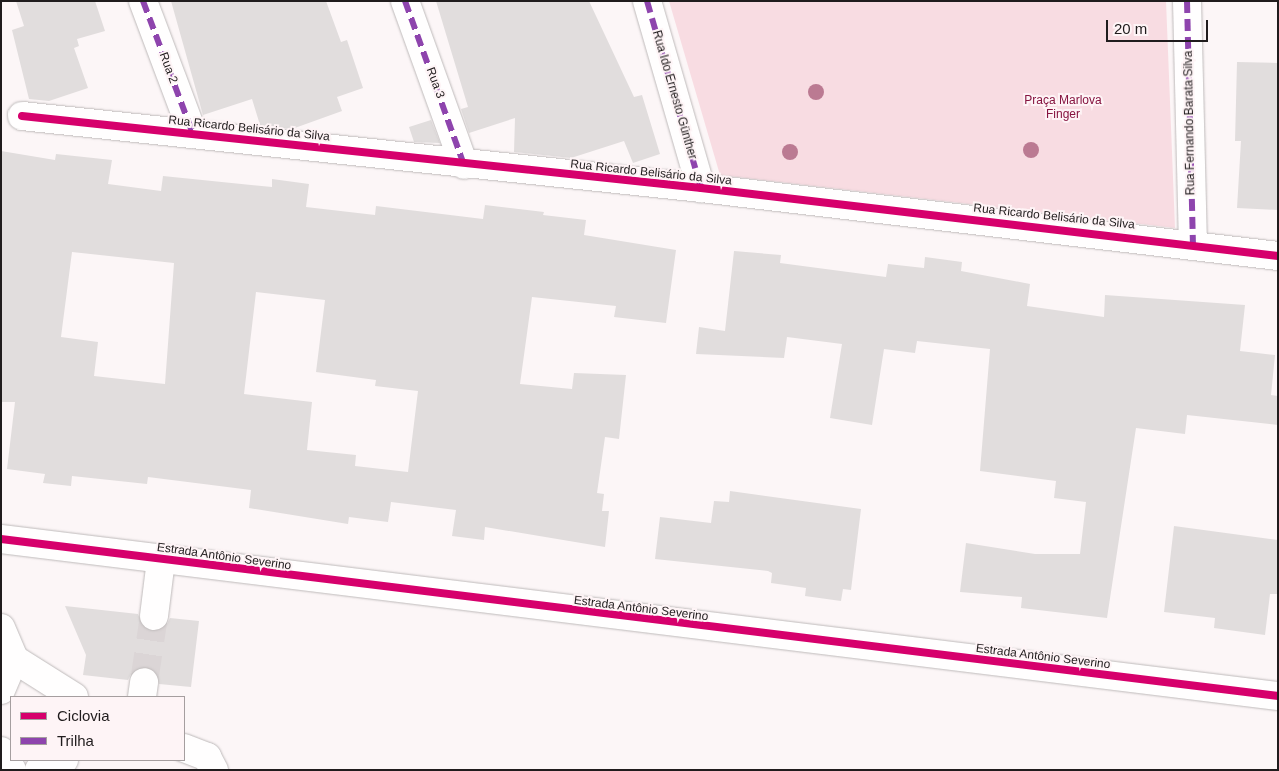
<!DOCTYPE html>
<meta charset="utf-8">
<style>
body{margin:0}
#map{position:relative;width:1279px;height:771px;overflow:hidden;background:#fcf6f7;font-family:Arial,sans-serif}
div>[style]{position:absolute}
[style*='--x']{left:calc(var(--x)*1px);top:calc(var(--y)*1px);width:calc(var(--w)*1px);rotate:calc(var(--a)*1deg)}
.green>*{inset:0;background:#f8dce2}
.building>*{inset:0;background:#e1dddd}
.minor-tunnel>*{height:28px;margin-top:-14px;transform-origin:0;background:repeating-linear-gradient(90deg,#dbd5d6 0 28px,transparent 0 42px)}
.roads{filter:drop-shadow(0 0 1px #bebaba) drop-shadow(0 0 1px #bebaba)}
.minor>*{height:28px;margin:-14px;padding:0 14px;transform-origin:14px;border-radius:14px;background:#fffefe}
.quiet>*{height:6px;margin-top:-3px;transform-origin:0;background:repeating-linear-gradient(90deg,#8e44ad 0 12px,transparent 0 18px)}
.cycleway>*{height:8px;margin:-4px;padding:0 4px;transform-origin:4px;border-radius:4px;background:#d6006c}
.trees>*{width:16px;height:16px;margin:-8px;border-radius:50%;background:#bb7a92}
span{translate:-50% -50%;white-space:nowrap;text-align:center;line-height:1.15;-webkit-text-stroke:4px #fef4f6;paint-order:stroke}
.street-label{font-size:12px;color:#201c1d}
.park-label{font-size:12px;color:#861440}
.frame{position:absolute;inset:0;border:2px solid #201c1d;pointer-events:none}
.legend{position:absolute;left:10px;top:696px;width:175px;height:65px;box-sizing:border-box;background:#fef4f6;border:1px solid #a59e9f;margin:0;padding:6px 9px;list-style:none;font-size:15px;color:#201c1d}
.legend li{display:flex;align-items:center;gap:10px;height:25px}
.legend b{width:25px;border:1px solid #a59e9f}
.scale{position:absolute;left:1106px;top:20px;width:102px;height:22px;box-sizing:border-box;border:2px solid #201c1d;border-top:0;padding-left:6px;font-size:15px;line-height:18px;white-space:nowrap;color:#201c1d;-webkit-text-stroke:4px #fef4f6;paint-order:stroke}
</style>
<div id="map">
<div class="green">
<i style="clip-path:polygon(669px 1px,1166px 1px,1175px 228px,720px 175px)"></i>
</div>
<div class="building">
<i style="clip-path:polygon(16px 1px,95px 1px,105px 31px,77px 39px,79px 46px,74px 48px,88px 88px,49px 101px,29px 99px,12px 30px,24px 26px)"></i>
<i style="clip-path:polygon(171px 1px,326px 1px,341px 42px,347px 40px,363px 88px,337px 97px,342px 111px,292px 129px,260px 125px,252px 99px,203px 115px)"></i>
<i style="clip-path:polygon(436px 1px,589px 1px,634px 97px,642px 95px,660px 154px,633px 163px,624px 141px,571px 158px,514px 152px,515px 118px,469px 133px,461px 109px,468px 107px)"></i>
<i style="clip-path:polygon(1237px 62px,1278px 63px,1278px 210px,1237px 208px,1241px 141px,1235px 141px)"></i>
<i style="clip-path:polygon(431px 120px,440px 143px,414px 142px,409px 127px)"></i>
<i style="clip-path:polygon(evenodd,1px 151px,55px 160px,56px 154px,112px 160px,108px 184px,161px 191px,163px 176px,272px 187px,272px 179px,309px 184px,306px 207px,375px 215px,376px 206px,483px 219px,485px 205px,544px 212px,543px 215px,586px 220px,584px 235px,676px 250px,666px 323px,614px 317px,616px 306px,532px 297px,520px 384px,572px 389px,574px 373px,626px 375px,619px 439px,605px 437px,597px 493px,604px 494px,602px 511px,609px 511px,605px 547px,485px 527px,484px 540px,452px 536px,456px 510px,391px 502px,388px 522px,349px 517px,348px 524px,249px 508px,251px 490px,148px 477px,147px 484px,72px 476px,71px 486px,43px 483px,45px 474px,7px 469px,15px 402px,1px 402px,1px 151px,72px 252px,174px 263px,165px 384px,94px 376px,98px 342px,61px 337px,72px 252px,1px 151px,256px 292px,325px 300px,316px 372px,376px 380px,375px 386px,418px 391px,408px 472px,355px 466px,356px 455px,307px 450px,312px 402px,244px 394px,256px 292px)"></i>
<i style="clip-path:polygon(734px 251px,781px 255px,780px 263px,886px 277px,888px 264px,924px 268px,925px 257px,962px 262px,961px 271px,1030px 284px,1027px 306px,1104px 317px,1105px 295px,1245px 305px,1240px 351px,1275px 355px,1271px 395px,1278px 396px,1278px 425px,1187px 415px,1185px 434px,1136px 428px,1107px 618px,1021px 608px,1022px 597px,960px 592px,966px 543px,1035px 554px,1080px 554px,1086px 502px,1054px 498px,1056px 481px,980px 471px,990px 349px,917px 341px,915px 353px,884px 349px,872px 425px,830px 418px,842px 344px,787px 337px,784px 358px,696px 354px,699px 327px,725px 331px)"></i>
<i style="clip-path:polygon(730px 491px,861px 509px,851px 590px,843px 589px,841px 601px,805px 596px,806px 588px,771px 583px,772px 573px,768px 571px,655px 559px,660px 517px,711px 523px,714px 501px,729px 502px)"></i>
<i style="clip-path:polygon(1174px 526px,1278px 540px,1278px 594px,1270px 594px,1265px 635px,1214px 628px,1215px 618px,1164px 612px)"></i>
<i style="clip-path:polygon(65px 606px,138px 614px,144px 628px,153px 632px,166px 626px,170px 618px,199px 621px,191px 687px,159px 684px,154px 670px,146px 667px,132px 672px,128px 680px,83px 675px,86px 655px)"></i>
</div>
<div class="minor-tunnel">
<i style="--x:144;--y:682;--w:67;--a:-81.4"></i>
</div>
<div class="roads">
<div class="minor">
<i style="--x:143;--y:1;--w:142;--a:69.4"></i>
<i style="--x:405;--y:1;--w:174;--a:70.2"></i>
<i style="--x:647;--y:1;--w:195;--a:73.9"></i>
<i style="--x:1187;--y:1;--w:243;--a:88.6"></i>
<i style="--x:22;--y:116;--w:683;--a:6.05"></i>
<i style="--x:701;--y:188;--w:581;--a:6.72"></i>
<i style="--x:1;--y:539;--w:1287;--a:7.01"></i>
<i style="--x:154;--y:616;--w:56;--a:-82.9"></i>
<i style="--x:1;--y:628;--w:34;--a:67"></i>
<i style="--x:14;--y:659;--w:71;--a:32.3"></i>
<i style="--x:1;--y:690;--w:34;--a:-67"></i>
<i style="--x:142;--y:697;--w:15;--a:-82"></i>
<i style="--x:184;--y:748;--w:25;--a:21"></i>
<i style="--x:207;--y:757;--w:15;--a:62"></i>
<i style="--x:1;--y:751;--w:22;--a:60"></i>
<i style="--x:39;--y:770;--w:27;--a:-22"></i>
</div>
</div>
<div class="quiet">
<i style="--x:143;--y:1;--w:142;--a:69.4"></i>
<i style="--x:405;--y:1;--w:174;--a:70.2"></i>
<i style="--x:647;--y:1;--w:195;--a:73.9"></i>
<i style="--x:1187;--y:1;--w:243;--a:88.6"></i>
</div>
<div class="cycleway">
<i style="--x:22;--y:116;--w:683;--a:6.05"></i>
<i style="--x:701;--y:188;--w:581;--a:6.72"></i>
<i style="--x:1;--y:539;--w:1287;--a:7.01"></i>
</div>
<div class="trees">
<i style="left:816px;top:92px"></i>
<i style="left:1031px;top:150px"></i>
<i style="left:790px;top:152px"></i>
</div>
<div class="street-label">
<span style="left:168px;top:68px;rotate:70deg">Rua 2</span>
<span style="left:435px;top:83px;rotate:70deg">Rua 3</span>
<span style="left:674px;top:95px;rotate:74deg">Rua Ido Ernesto Günther</span>
<span style="left:1190px;top:123px;rotate:-91deg">Rua Fernando Barata Silva</span>
<span style="left:249px;top:129px;rotate:6deg">Rua Ricardo Belisário da Silva</span>
<span style="left:651px;top:173px;rotate:6deg">Rua Ricardo Belisário da Silva</span>
<span style="left:1054px;top:217px;rotate:6deg">Rua Ricardo Belisário da Silva</span>
<span style="left:224px;top:557px;rotate:8deg">Estrada Antônio Severino</span>
<span style="left:641px;top:609px;rotate:7deg">Estrada Antônio Severino</span>
<span style="left:1043px;top:657px;rotate:7deg">Estrada Antônio Severino</span>
</div>
<div class="park-label">
<span style="left:1063px;top:108px">Praça Marlova<br>Finger</span>
</div>
<div class="frame"></div>
<ul class="legend">
<li><b style="height:6px;background:#d6006c"></b>Ciclovia</li>
<li><b style="height:6px;background:#8e44ad"></b>Trilha</li>
</ul>
<div class="scale">20 m</div>
</div>
